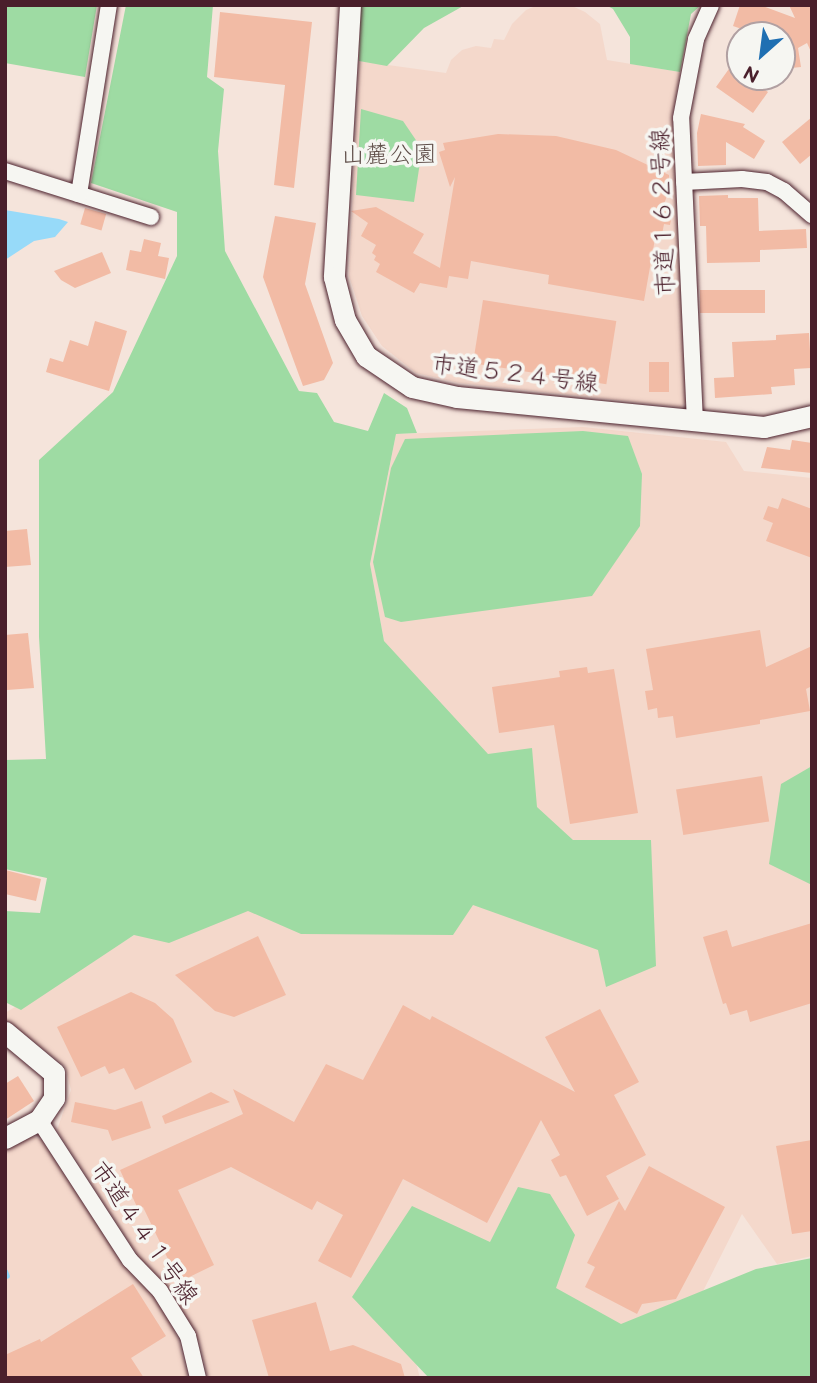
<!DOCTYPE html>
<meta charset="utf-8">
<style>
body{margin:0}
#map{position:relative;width:817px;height:1383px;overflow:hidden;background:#f5e4db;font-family:"Balsamiq Sans","Klee One",sans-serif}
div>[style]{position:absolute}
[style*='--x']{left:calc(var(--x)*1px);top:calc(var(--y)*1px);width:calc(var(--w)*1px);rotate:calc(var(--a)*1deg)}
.built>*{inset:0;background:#f4d8cb}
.green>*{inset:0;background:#9edba3}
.water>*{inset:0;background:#97daf9}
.stream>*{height:5px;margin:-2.5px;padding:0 2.5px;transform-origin:2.5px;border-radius:2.5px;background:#97daf9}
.building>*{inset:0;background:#f2bba5;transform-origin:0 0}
.roads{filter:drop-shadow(0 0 2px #4a1f2b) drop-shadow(0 0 2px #4a1f2b)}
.minor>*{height:16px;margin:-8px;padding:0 8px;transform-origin:8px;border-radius:8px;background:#f6f6f2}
.tertiary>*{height:21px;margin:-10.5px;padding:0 10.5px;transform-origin:10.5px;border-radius:10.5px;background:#f6f6f2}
span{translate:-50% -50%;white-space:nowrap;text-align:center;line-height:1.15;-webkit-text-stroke:7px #f6f6f2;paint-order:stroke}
.park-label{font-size:24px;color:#5f4e49}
.street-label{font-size:24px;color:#4a1f2b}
.frame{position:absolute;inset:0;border:7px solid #4a1f2b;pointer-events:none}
.north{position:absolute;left:726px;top:21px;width:70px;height:70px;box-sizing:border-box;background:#f6f6f2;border:2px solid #b1a0a2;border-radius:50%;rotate:208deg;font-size:19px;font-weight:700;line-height:28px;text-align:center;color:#4a1f2b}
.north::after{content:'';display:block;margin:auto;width:24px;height:32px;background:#1f6fb2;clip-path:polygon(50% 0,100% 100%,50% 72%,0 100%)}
</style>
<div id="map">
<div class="built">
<i style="clip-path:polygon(538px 5px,570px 5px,585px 12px,600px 24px,607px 60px,680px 72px,673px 113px,686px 402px,681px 407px,459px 383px,416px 373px,382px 346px,362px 316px,349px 276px,359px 61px,446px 73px,451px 60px,462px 50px,476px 46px,491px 48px,494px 39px,504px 40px,512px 24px,526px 10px)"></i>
<i style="clip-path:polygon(583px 427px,726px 442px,744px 471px,812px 478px,812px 1256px,777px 1264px,742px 1214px,692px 1313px,601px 1333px,408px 1332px,420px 1378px,208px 1378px,200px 1343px,168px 1291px,144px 1265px,57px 1130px,71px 1090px,65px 1066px,5px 1019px,5px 1013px,211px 889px,384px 641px,370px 564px,396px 434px)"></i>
<i style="clip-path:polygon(31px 1136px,42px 1140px,127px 1268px,158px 1299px,178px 1339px,188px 1378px,5px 1378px,5px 1149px)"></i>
</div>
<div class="green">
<i style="clip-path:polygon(5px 5px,97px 5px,85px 77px,5px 63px)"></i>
<i style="clip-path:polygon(126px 5px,213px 5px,207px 77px,224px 89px,218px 151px,225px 251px,299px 391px,317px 393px,334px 422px,368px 431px,384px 393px,407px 408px,417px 433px,396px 434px,370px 564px,384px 641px,488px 754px,532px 748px,537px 807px,573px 840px,651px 840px,656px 966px,606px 987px,598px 950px,473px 905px,453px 935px,301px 934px,248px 911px,169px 943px,134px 935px,21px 1010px,5px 1002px,5px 911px,40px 913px,47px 878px,5px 869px,5px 760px,46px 759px,39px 637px,39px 460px,113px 392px,177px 256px,177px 212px,91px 183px)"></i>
<i style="clip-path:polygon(361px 5px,465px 5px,424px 28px,387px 66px,359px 61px)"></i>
<i style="clip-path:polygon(606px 5px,701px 5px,691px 14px,680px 72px,630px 64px,630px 37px,613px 9px)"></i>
<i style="clip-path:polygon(361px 109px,403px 121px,422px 149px,414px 202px,356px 195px)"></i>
<i style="clip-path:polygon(583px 431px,628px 436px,642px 474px,640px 526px,592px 596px,401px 622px,385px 617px,373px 562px,391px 468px,405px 439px)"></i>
<i style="clip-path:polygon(812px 766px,812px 885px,769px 864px,781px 784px)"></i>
<i style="clip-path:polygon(518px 1187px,550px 1194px,575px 1235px,556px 1288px,621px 1324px,756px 1269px,812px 1258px,812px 1378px,429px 1378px,352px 1297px,412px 1206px,490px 1242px)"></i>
</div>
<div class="water">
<i style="clip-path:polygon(5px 210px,59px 219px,68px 222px,55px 237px,34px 241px,5px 260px)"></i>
</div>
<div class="stream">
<i style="--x:5;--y:1271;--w:5;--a:68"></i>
</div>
<div class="building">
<i style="clip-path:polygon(740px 5px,760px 5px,795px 18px,789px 5px,812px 5px,812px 54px,807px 43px,798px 48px,801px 67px,782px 69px,782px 35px,759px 35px,733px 26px)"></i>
<i style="clip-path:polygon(220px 12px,312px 22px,294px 188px,274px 185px,285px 85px,214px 77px)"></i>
<i style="clip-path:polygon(731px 66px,740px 72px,740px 77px,747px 77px,768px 92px,753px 113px,716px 87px)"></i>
<i style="clip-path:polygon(701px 114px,745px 124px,743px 127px,765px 141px,754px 159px,726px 142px,726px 165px,698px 166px,697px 133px)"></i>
<i style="clip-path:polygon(812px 117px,812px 154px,800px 164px,782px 142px)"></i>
<i style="clip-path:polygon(498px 134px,556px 136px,616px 150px,669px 175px,669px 190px,663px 207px,673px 209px,670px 225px,664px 224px,661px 240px,655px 239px,644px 301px,548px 284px,549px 275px,471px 261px,468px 279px,449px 276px,447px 288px,420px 283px,414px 293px,376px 272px,380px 264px,374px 260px,376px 256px,372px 253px,376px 245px,361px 236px,368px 223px,351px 211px,376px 207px,424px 234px,413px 253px,440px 268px,455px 177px,450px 187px,439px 152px,445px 150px,443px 143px)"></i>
<i style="clip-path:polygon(728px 195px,728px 198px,758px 198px,759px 231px,806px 229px,807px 248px,760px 250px,760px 262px,707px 263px,706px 226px,700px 226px,699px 196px)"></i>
<i style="left:85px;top:208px;width:22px;height:17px;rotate:16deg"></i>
<i style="clip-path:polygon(275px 216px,316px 223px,305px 284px,333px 363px,324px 380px,303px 386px,263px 277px)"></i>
<i style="clip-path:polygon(144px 239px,161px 243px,158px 256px,169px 258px,165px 279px,126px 270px,130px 250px,141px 252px)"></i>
<i style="clip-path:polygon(102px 252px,111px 273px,75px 288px,61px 280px,54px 271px)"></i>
<i style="left:765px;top:290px;width:23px;height:65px;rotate:90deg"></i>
<i style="left:483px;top:300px;width:135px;height:64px;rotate:9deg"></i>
<i style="clip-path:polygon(95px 321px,127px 331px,109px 391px,46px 372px,50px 358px,63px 362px,70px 340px,88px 346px)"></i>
<i style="clip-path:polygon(809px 333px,811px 368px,794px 369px,795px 385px,771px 387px,772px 394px,715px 398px,714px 378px,734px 377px,732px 342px,776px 340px,776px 335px)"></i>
<i style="left:649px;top:362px;width:20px;height:30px"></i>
<i style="clip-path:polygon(792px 440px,812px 443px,812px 473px,761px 468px,767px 447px,790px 450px)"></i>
<i style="clip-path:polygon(782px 498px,812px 509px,812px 558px,766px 541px,773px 523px,763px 519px,768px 506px,778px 509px)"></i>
<i style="clip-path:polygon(27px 529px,31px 565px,5px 567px,5px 531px)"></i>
<i style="clip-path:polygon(760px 630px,766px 667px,812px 646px,812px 686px,806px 689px,810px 711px,760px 720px,760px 724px,676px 738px,673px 716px,658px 718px,657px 708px,648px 710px,645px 691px,653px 690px,646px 649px)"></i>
<i style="clip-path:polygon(28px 633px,34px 688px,7px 690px,5px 635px)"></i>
<i style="clip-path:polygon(587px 667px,588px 673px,614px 669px,638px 813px,570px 824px,554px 725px,499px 733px,492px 687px,560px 677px,559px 671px)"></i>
<i style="left:762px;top:776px;width:46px;height:87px;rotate:81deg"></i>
<i style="clip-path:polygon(5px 870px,41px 879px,36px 901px,5px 894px)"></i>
<i style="clip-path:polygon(812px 923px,812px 1003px,750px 1022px,747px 1010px,730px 1015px,726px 1003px,723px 1004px,703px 937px,727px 930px,732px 947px)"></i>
<i style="clip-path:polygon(258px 936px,286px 995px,234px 1017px,215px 1011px,175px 975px)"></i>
<i style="clip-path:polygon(131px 992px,155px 1003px,173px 1019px,192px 1062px,135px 1090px,124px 1068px,109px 1074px,105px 1066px,81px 1077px,57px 1027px)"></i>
<i style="clip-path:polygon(403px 1005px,430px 1020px,432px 1016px,575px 1092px,545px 1037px,600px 1009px,639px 1082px,614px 1095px,646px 1155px,606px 1176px,619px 1199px,587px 1216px,566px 1175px,560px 1177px,551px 1160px,560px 1155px,541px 1120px,487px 1223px,403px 1179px,351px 1278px,318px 1261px,343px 1215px,317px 1201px,312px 1210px,231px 1167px,178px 1190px,214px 1265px,179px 1282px,143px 1207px,138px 1209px,120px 1170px,243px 1114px,233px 1089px,294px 1122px,326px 1064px,363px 1080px)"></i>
<i style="clip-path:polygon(18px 1076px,34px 1101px,5px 1120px,5px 1084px)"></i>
<i style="clip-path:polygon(211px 1092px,230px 1102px,165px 1124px,162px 1116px)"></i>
<i style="clip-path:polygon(142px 1101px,151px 1128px,112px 1141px,108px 1130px,71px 1122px,75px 1102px,115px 1110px)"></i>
<i style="clip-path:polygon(812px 1140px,812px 1231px,792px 1234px,776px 1146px)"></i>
<i style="clip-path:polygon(649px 1166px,725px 1207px,676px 1299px,642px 1304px,637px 1314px,585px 1287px,595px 1267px,587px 1263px,619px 1201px,625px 1211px)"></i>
<i style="clip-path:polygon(133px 1284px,166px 1336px,131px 1358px,144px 1378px,5px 1378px,5px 1355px,40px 1339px,41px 1342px)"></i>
<i style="clip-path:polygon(316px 1302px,330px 1351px,353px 1345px,401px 1364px,405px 1378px,269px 1378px,252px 1320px)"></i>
</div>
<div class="roads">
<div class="minor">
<i style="--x:5;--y:171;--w:153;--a:17.5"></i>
<i style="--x:684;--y:182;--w:58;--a:-3"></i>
<i style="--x:742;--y:179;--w:25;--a:7"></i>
<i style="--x:767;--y:182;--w:19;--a:28"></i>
<i style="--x:784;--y:191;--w:37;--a:41"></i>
<i style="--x:79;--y:194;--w:191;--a:-81"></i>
<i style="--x:695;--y:422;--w:304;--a:-92.6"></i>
<i style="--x:681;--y:118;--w:80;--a:-79.2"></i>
<i style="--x:696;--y:39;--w:37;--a:-66"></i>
<i style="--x:39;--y:1120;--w:167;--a:57"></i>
<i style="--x:130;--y:1260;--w:43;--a:45.9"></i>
<i style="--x:160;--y:1291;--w:53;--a:58.1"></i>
<i style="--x:188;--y:1336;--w:43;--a:76.6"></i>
</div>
<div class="tertiary">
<i style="--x:350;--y:5;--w:272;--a:93.4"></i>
<i style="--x:334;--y:277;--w:44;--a:75.7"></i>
<i style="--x:345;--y:320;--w:42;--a:59.7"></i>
<i style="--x:366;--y:356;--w:55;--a:34"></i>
<i style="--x:412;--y:387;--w:46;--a:12.5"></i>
<i style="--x:457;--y:397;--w:308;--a:5.6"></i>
<i style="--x:764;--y:427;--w:49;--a:-12.9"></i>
<i style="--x:5;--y:1032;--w:64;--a:39.9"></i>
<i style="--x:54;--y:1073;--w:25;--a:90"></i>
<i style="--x:54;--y:1098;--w:27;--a:124"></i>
<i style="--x:39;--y:1120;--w:38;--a:152"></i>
</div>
</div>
<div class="park-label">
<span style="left:389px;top:155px">山麓公園</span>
</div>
<div class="street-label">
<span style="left:663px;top:212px;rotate:-92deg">市道１６２号線</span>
<span style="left:515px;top:374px;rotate:7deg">市道５２４号線</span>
<span style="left:144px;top:1233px;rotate:55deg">市道４４１号線</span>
</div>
<div class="frame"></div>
<div class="north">N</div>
</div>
